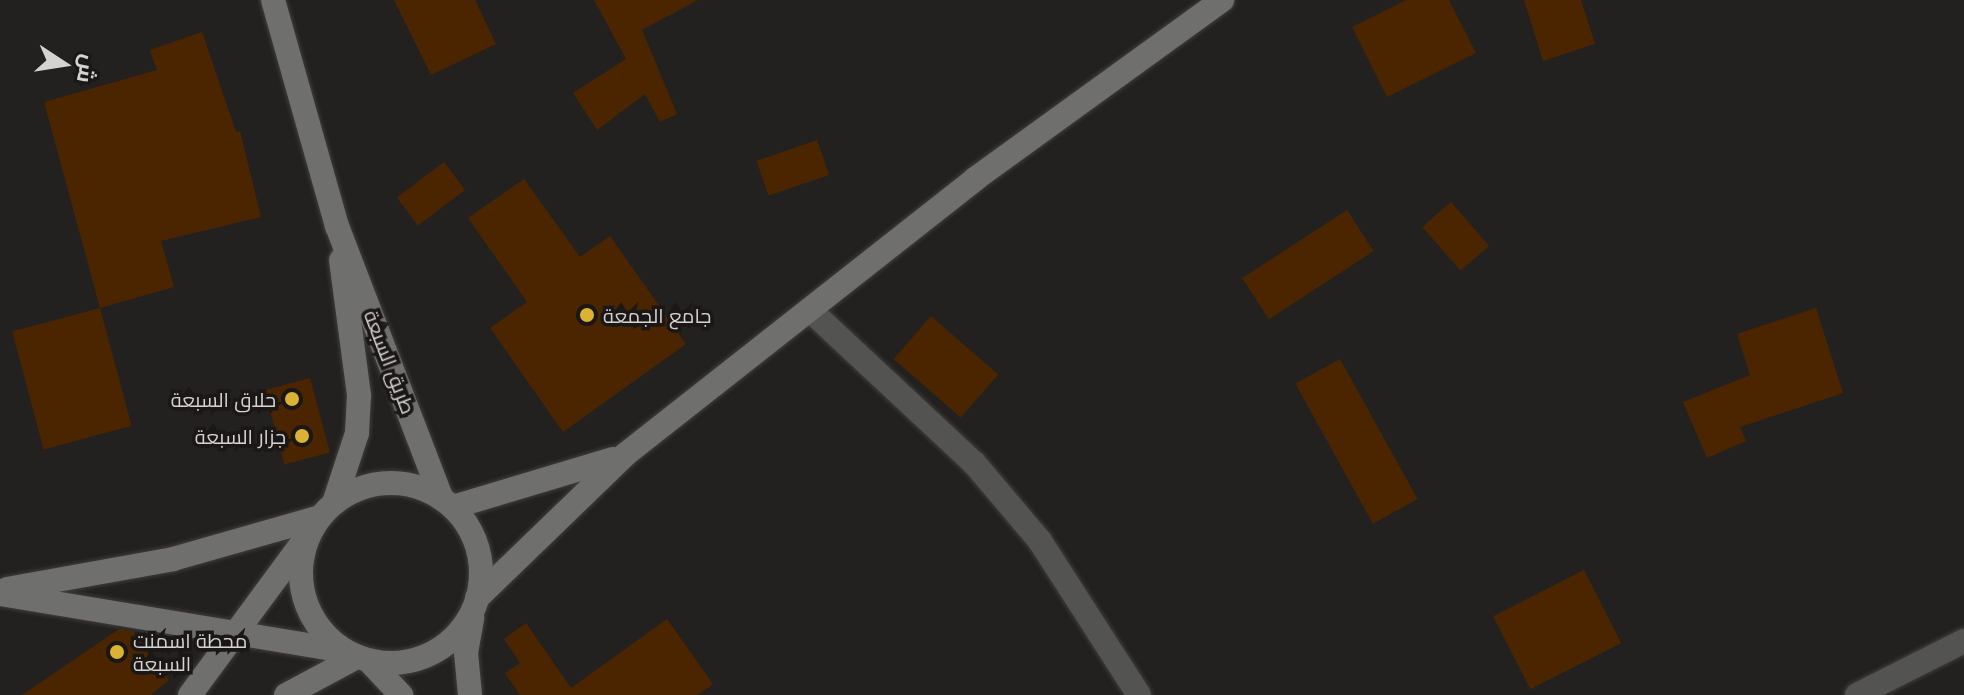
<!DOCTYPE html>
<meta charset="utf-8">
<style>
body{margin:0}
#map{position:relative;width:1964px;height:695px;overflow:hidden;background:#23211f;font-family:Lora,Cairo,serif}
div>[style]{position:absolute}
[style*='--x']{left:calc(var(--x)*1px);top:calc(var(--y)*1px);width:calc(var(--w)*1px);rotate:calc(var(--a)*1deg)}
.building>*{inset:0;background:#4a2500;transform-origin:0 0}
.roads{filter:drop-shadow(0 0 2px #3f3d3c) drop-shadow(0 0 2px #3f3d3c)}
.street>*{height:24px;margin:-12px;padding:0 12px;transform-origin:12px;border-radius:12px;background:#535352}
.secondary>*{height:24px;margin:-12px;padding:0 12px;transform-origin:12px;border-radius:12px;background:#6f6f6d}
.secondary>.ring{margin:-12px;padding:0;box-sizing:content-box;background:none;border:24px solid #6f6f6d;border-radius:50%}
.dots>*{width:22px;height:22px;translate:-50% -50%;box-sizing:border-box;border:4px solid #1a1716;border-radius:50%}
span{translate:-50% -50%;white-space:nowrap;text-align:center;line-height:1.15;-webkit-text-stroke:7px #1a1716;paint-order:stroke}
.poi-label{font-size:20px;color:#d4d3d2}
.left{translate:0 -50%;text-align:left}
.right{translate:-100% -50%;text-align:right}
.street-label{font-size:20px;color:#d4d3d2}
.north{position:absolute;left:24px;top:24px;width:80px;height:80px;-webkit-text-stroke:6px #1a1716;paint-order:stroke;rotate:102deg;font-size:22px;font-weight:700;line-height:32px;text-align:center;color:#d4d3d2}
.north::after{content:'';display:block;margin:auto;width:28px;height:36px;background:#d4d3d2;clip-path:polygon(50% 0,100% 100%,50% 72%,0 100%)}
</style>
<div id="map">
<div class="building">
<i style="clip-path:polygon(394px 0,475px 0,496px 44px,431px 75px)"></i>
<i style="clip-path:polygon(594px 0,698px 0,642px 30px,677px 114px,660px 122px,645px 94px,597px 130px,573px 93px,626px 59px)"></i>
<i style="clip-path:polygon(1406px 0,1449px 0,1476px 53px,1387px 97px,1352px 27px)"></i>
<i style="clip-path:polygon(1524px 0,1581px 0,1595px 44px,1543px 61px)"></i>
<i style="clip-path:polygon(202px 32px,236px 132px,240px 131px,261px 217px,161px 241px,174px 287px,100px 308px,44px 102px,157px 70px,150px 50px)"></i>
<i style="left:817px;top:140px;width:37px;height:64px;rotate:71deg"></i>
<i style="left:444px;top:162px;width:35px;height:59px;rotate:53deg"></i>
<i style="clip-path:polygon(524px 179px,580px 257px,610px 236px,686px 344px,563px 432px,490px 328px,527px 302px,468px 218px)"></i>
<i style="left:1451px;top:202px;width:58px;height:38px;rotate:49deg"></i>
<i style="left:1347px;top:210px;width:49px;height:125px;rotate:57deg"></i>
<i style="left:100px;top:308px;width:122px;height:91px;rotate:75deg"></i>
<i style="clip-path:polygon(1816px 308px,1843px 393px,1740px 427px,1746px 441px,1707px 458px,1683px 402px,1750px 375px,1737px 334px)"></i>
<i style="left:931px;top:316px;width:89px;height:57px;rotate:41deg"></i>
<i style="left:1340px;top:359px;width:160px;height:51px;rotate:61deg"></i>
<i style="left:310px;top:378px;width:77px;height:47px;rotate:75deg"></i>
<i style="left:1584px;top:570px;width:82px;height:102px;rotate:63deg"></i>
<i style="clip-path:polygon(667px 619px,713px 684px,698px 695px,520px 695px,505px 673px,520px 663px,504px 639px,526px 623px,571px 688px)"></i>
<i style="clip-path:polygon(119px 629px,133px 631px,169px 680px,151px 695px,22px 695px)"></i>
</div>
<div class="roads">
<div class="street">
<i style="--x:812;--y:312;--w:221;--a:43"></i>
<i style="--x:974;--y:463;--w:102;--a:49.8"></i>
<i style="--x:1040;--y:541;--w:183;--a:57.3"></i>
<i style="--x:1857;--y:695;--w:120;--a:-26.8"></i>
</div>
<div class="secondary">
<i style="--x:273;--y:0;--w:235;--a:74.2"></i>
<i style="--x:337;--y:226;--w:292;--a:69"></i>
<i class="ring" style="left:301px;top:483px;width:156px;height:156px"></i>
<i style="--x:334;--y:503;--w:74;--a:-71.8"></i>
<i style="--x:357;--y:433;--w:38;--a:-87"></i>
<i style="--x:359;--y:395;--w:136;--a:-97.6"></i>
<i style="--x:453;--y:507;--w:167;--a:-16.7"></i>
<i style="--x:7;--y:589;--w:169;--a:-10.2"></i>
<i style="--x:173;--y:559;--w:153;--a:-15.9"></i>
<i style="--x:0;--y:594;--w:349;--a:9.4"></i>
<i style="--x:477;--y:598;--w:207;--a:-44"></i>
<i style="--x:626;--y:454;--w:444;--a:-38.2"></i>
<i style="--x:975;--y:179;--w:305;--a:-35.9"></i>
<i style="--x:369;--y:661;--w:47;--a:46.7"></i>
<i style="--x:190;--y:695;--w:194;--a:-53.6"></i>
<i style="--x:286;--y:695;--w:81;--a:-28.2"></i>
<i style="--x:470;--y:695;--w:42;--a:-95.4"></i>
<i style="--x:466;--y:653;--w:36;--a:-80"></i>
</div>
</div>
<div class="dots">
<i style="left:587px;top:315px;background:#dbb233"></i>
<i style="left:292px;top:399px;background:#dbb233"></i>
<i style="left:302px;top:436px;background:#dbb233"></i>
<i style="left:117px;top:652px;background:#dbb233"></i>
</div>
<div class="poi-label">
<span class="left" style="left:603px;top:315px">جامع الجمعة</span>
<span class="right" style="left:276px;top:399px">حلاق السبعة</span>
<span class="right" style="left:286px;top:436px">جزار السبعة</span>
<span class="left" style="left:133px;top:652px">محطة اسمنت<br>السبعة</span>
</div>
<div class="street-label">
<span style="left:390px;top:362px;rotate:69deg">طريق السبعة</span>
</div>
<div class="north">ش</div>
</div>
